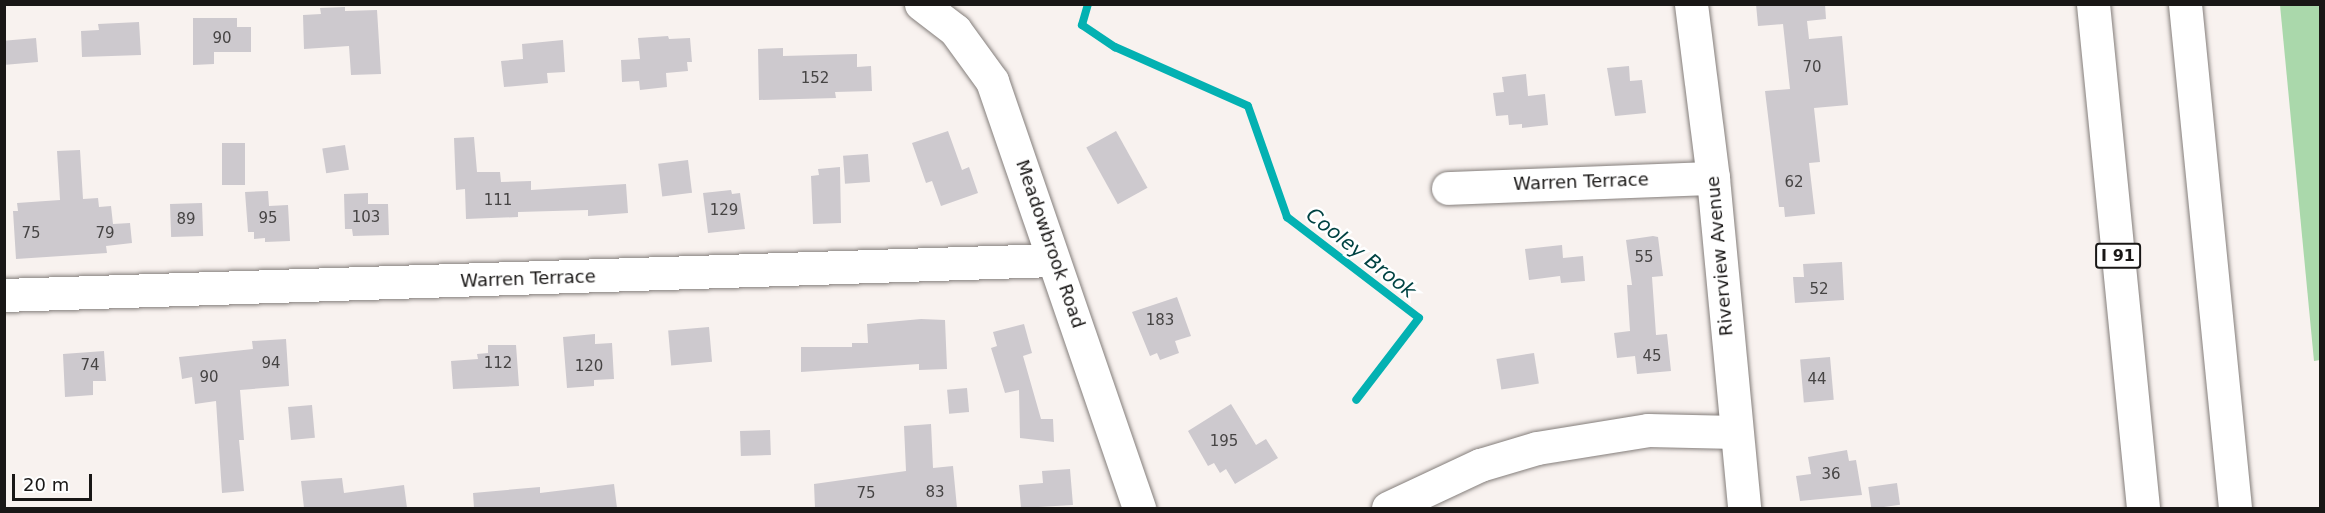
<!DOCTYPE html>
<style>
body{margin:0}
#map{position:relative;width:2325px;height:513px;overflow:hidden;background:#f8f2ef;font-family:"DejaVu Sans",sans-serif}
div>[style]{position:absolute}
[style*='--x']{left:calc(var(--x)*1px);top:calc(var(--y)*1px);width:calc(var(--w)*1px);rotate:calc(var(--a)*1deg)}
.green>*{inset:0;background:#aad8ab}
.stream>*{height:8px;margin:-4px;padding:0 4px;transform-origin:4px;border-radius:4px;background:#03b1b2}
.building>*{inset:0;background:#cdc9ce;transform-origin:0 0}
.roads{filter:drop-shadow(0 0 2px #847e7b) drop-shadow(0 0 2px #847e7b)}
.minor>*{height:33px;margin:-16.5px;padding:0 16.5px;transform-origin:16.5px;border-radius:16.5px;background:#fff}
.highway>*{height:33px;margin:-16.5px;padding:0 16.5px;transform-origin:16.5px;border-radius:16.5px;background:#fff}
span{translate:-50% -50%;white-space:nowrap;text-align:center;line-height:1.15;-webkit-text-stroke:5px #fff;paint-order:stroke}
.number-label{font-size:15px;color:#464444}
.number-label span{-webkit-text-stroke-width:0}
.shield-label span{padding:2px 4px;background:#fff;border:2px solid;border-radius:4px;-webkit-text-stroke-width:0}
.shield-label{font-size:16px;color:#191716;font-weight:700}
.street-label{font-size:18px;color:#191716}
.water-label{font-size:20px;color:#004343;font-style:italic}
.frame{position:absolute;inset:0;border:6px solid #191716;pointer-events:none}
.scale{position:absolute;left:12px;top:474px;width:80px;height:27px;box-sizing:border-box;border:3px solid #191716;border-top:0;padding-left:8px;font-size:18px;line-height:21px;white-space:nowrap;color:#191716;-webkit-text-stroke:4px #fff;paint-order:stroke}
</style>
<div id="map">
<div class="green">
<i style="clip-path:polygon(2280px 5px,2320px 5px,2320px 360px,2314px 361px)"></i>
</div>
<div class="stream">
<i style="--x:1088;--y:4;--w:22;--a:106"></i>
<i style="--x:1082;--y:25;--w:40;--a:34"></i>
<i style="--x:1115;--y:47;--w:145;--a:23.9"></i>
<i style="--x:1248;--y:106;--w:118;--a:70.6"></i>
<i style="--x:1287;--y:217;--w:166;--a:37.4"></i>
<i style="--x:1419;--y:318;--w:103;--a:127.5"></i>
</div>
<div class="building">
<i style="clip-path:polygon(1756px 4px,1825px 4px,1826px 19px,1807px 21px,1809px 39px,1842px 36px,1848px 105px,1814px 108px,1820px 162px,1809px 163px,1815px 214px,1785px 217px,1784px 207px,1779px 207px,1765px 91px,1790px 89px,1783px 24px,1758px 26px)"></i>
<i style="clip-path:polygon(345px 7px,345px 11px,377px 10px,381px 74px,351px 75px,349px 46px,304px 49px,303px 15px,321px 14px,320px 8px)"></i>
<i style="clip-path:polygon(193px 18px,237px 18px,237px 27px,251px 27px,251px 52px,214px 52px,214px 64px,193px 65px)"></i>
<i style="clip-path:polygon(139px 22px,141px 55px,82px 57px,81px 31px,99px 30px,98px 24px)"></i>
<i style="clip-path:polygon(668px 36px,669px 39px,690px 38px,692px 62px,687px 62px,688px 71px,666px 73px,667px 87px,640px 90px,639px 81px,622px 82px,621px 60px,640px 59px,638px 38px)"></i>
<i style="left:36px;top:38px;width:24px;height:32px;rotate:85deg"></i>
<i style="clip-path:polygon(563px 40px,565px 72px,547px 73px,548px 83px,504px 87px,501px 61px,523px 59px,522px 44px)"></i>
<i style="clip-path:polygon(783px 48px,783px 56px,857px 54px,857px 67px,871px 66px,872px 91px,835px 92px,836px 98px,759px 100px,758px 49px)"></i>
<i style="clip-path:polygon(1629px 66px,1630px 81px,1642px 80px,1646px 113px,1615px 116px,1607px 68px)"></i>
<i style="clip-path:polygon(1526px 74px,1528px 96px,1545px 94px,1548px 125px,1522px 128px,1522px 124px,1509px 125px,1508px 115px,1496px 116px,1493px 93px,1504px 92px,1502px 77px)"></i>
<i style="clip-path:polygon(948px 131px,962px 170px,969px 167px,978px 193px,941px 206px,932px 181px,926px 183px,912px 143px)"></i>
<i style="left:1116px;top:131px;width:65px;height:34px;rotate:61deg"></i>
<i style="clip-path:polygon(474px 137px,477px 172px,500px 172px,501px 182px,531px 181px,531px 190px,626px 184px,628px 213px,588px 216px,588px 210px,518px 212px,518px 217px,466px 219px,465px 189px,456px 190px,454px 138px)"></i>
<i style="left:222px;top:143px;width:23px;height:42px"></i>
<i style="left:345px;top:145px;width:25px;height:23px;rotate:81deg"></i>
<i style="clip-path:polygon(80px 150px,83px 199px,98px 198px,99px 207px,111px 206px,113px 224px,130px 223px,132px 243px,106px 246px,107px 253px,16px 259px,13px 211px,18px 211px,17px 203px,60px 200px,57px 151px)"></i>
<i style="left:868px;top:154px;width:28px;height:25px;rotate:86deg"></i>
<i style="left:688px;top:160px;width:33px;height:30px;rotate:83deg"></i>
<i style="clip-path:polygon(840px 167px,841px 223px,813px 224px,811px 176px,819px 175px,818px 169px)"></i>
<i style="clip-path:polygon(731px 190px,732px 194px,740px 193px,745px 229px,708px 233px,703px 193px)"></i>
<i style="clip-path:polygon(268px 191px,269px 206px,288px 205px,290px 241px,265px 242px,265px 238px,254px 239px,254px 232px,248px 232px,245px 192px)"></i>
<i style="clip-path:polygon(368px 193px,368px 204px,388px 204px,389px 235px,353px 236px,352px 229px,345px 229px,344px 194px)"></i>
<i style="left:202px;top:203px;width:33px;height:32px;rotate:88deg"></i>
<i style="clip-path:polygon(1653px 236px,1658px 237px,1663px 276px,1652px 277px,1656px 335px,1667px 334px,1671px 371px,1637px 374px,1635px 356px,1617px 358px,1614px 333px,1630px 331px,1627px 285px,1632px 285px,1626px 240px)"></i>
<i style="clip-path:polygon(1562px 245px,1563px 258px,1583px 256px,1585px 281px,1561px 283px,1560px 276px,1529px 280px,1525px 249px)"></i>
<i style="clip-path:polygon(1842px 262px,1844px 300px,1795px 303px,1793px 277px,1804px 277px,1803px 264px)"></i>
<i style="clip-path:polygon(1177px 297px,1191px 336px,1175px 341px,1179px 353px,1160px 360px,1157px 353px,1150px 356px,1132px 312px)"></i>
<i style="clip-path:polygon(921px 319px,945px 320px,947px 369px,919px 370px,919px 364px,801px 372px,801px 347px,852px 347px,852px 343px,868px 343px,867px 324px)"></i>
<i style="clip-path:polygon(1024px 324px,1032px 353px,1023px 356px,1041px 419px,1053px 419px,1054px 442px,1020px 438px,1019px 390px,1005px 393px,991px 348px,997px 346px,993px 332px)"></i>
<i style="left:709px;top:327px;width:35px;height:41px;rotate:85deg"></i>
<i style="clip-path:polygon(595px 334px,595px 344px,612px 343px,614px 379px,594px 380px,594px 386px,567px 388px,563px 337px)"></i>
<i style="clip-path:polygon(286px 339px,289px 386px,240px 390px,244px 440px,239px 440px,244px 491px,222px 493px,216px 401px,195px 404px,192px 377px,182px 379px,179px 357px,253px 349px,252px 341px)"></i>
<i style="clip-path:polygon(488px 345px,516px 345px,519px 386px,453px 389px,451px 361px,478px 359px,477px 354px,488px 353px)"></i>
<i style="clip-path:polygon(104px 351px,106px 381px,93px 381px,93px 395px,65px 397px,63px 354px)"></i>
<i style="left:1534px;top:353px;width:31px;height:38px;rotate:81deg"></i>
<i style="left:1830px;top:357px;width:43px;height:30px;rotate:85deg"></i>
<i style="left:967px;top:388px;width:24px;height:20px;rotate:85deg"></i>
<i style="clip-path:polygon(1231px 404px,1256px 445px,1266px 439px,1278px 458px,1235px 484px,1226px 469px,1220px 473px,1214px 463px,1208px 466px,1188px 431px)"></i>
<i style="left:312px;top:405px;width:33px;height:24px;rotate:85deg"></i>
<i style="clip-path:polygon(931px 424px,933px 468px,953px 466px,957px 508px,815px 508px,814px 484px,906px 471px,904px 426px)"></i>
<i style="left:770px;top:430px;width:25px;height:30px;rotate:88deg"></i>
<i style="clip-path:polygon(1847px 450px,1849px 461px,1856px 460px,1862px 495px,1800px 501px,1796px 476px,1811px 474px,1808px 457px)"></i>
<i style="clip-path:polygon(1070px 469px,1073px 505px,1021px 508px,1019px 485px,1043px 483px,1042px 471px)"></i>
<i style="clip-path:polygon(342px 478px,344px 493px,404px 485px,407px 508px,304px 508px,301px 481px)"></i>
<i style="left:1897px;top:483px;width:22px;height:29px;rotate:82deg"></i>
<i style="clip-path:polygon(614px 484px,617px 508px,474px 508px,473px 493px,540px 487px,540px 493px)"></i>
</div>
<div class="roads">
<div class="minor">
<i style="--x:921;--y:4;--w:43;--a:37.4"></i>
<i style="--x:955;--y:30;--w:63;--a:54"></i>
<i style="--x:992;--y:81;--w:452;--a:71"></i>
<i style="--x:1691;--y:4;--w:175;--a:82.8"></i>
<i style="--x:1713;--y:178;--w:331;--a:84.6"></i>
<i style="--x:1448;--y:188;--w:265;--a:-2.2"></i>
<i style="--x:4;--y:295;--w:1048;--a:-1.91"></i>
<i style="--x:1388;--y:508;--w:102;--a:-25.1"></i>
<i style="--x:1480;--y:465;--w:59;--a:-16.6"></i>
<i style="--x:1537;--y:448;--w:112;--a:-9.2"></i>
<i style="--x:1648;--y:430;--w:88;--a:1.3"></i>
</div>
<div class="highway">
<i style="--x:2093;--y:4;--w:506;--a:84.33"></i>
<i style="--x:2185;--y:4;--w:506;--a:84.33"></i>
</div>
</div>
<div class="number-label">
<span style="left:222px;top:39px">90</span>
<span style="left:1812px;top:68px">70</span>
<span style="left:815px;top:79px">152</span>
<span style="left:1794px;top:183px">62</span>
<span style="left:498px;top:201px">111</span>
<span style="left:724px;top:211px">129</span>
<span style="left:366px;top:218px">103</span>
<span style="left:268px;top:219px">95</span>
<span style="left:186px;top:220px">89</span>
<span style="left:31px;top:234px">75</span>
<span style="left:105px;top:234px">79</span>
<span style="left:1644px;top:258px">55</span>
<span style="left:1819px;top:290px">52</span>
<span style="left:1160px;top:321px">183</span>
<span style="left:1652px;top:357px">45</span>
<span style="left:271px;top:364px">94</span>
<span style="left:498px;top:364px">112</span>
<span style="left:90px;top:366px">74</span>
<span style="left:589px;top:367px">120</span>
<span style="left:209px;top:378px">90</span>
<span style="left:1817px;top:380px">44</span>
<span style="left:1224px;top:442px">195</span>
<span style="left:1831px;top:475px">36</span>
<span style="left:935px;top:493px">83</span>
<span style="left:866px;top:494px">75</span>
</div>
<div class="shield-label">
<span style="left:2118px;top:256px">I 91</span>
</div>
<div class="street-label">
<span style="left:1581px;top:182px;rotate:-2deg">Warren Terrace</span>
<span style="left:1050px;top:244px;rotate:71deg">Meadowbrook Road</span>
<span style="left:1720px;top:256px;rotate:-95deg">Riverview Avenue</span>
<span style="left:528px;top:279px;rotate:-2deg">Warren Terrace</span>
</div>
<div class="water-label">
<span style="left:1361px;top:253px;rotate:38deg">Cooley Brook</span>
</div>
<div class="frame"></div>
<div class="scale">20 m</div>
</div>
